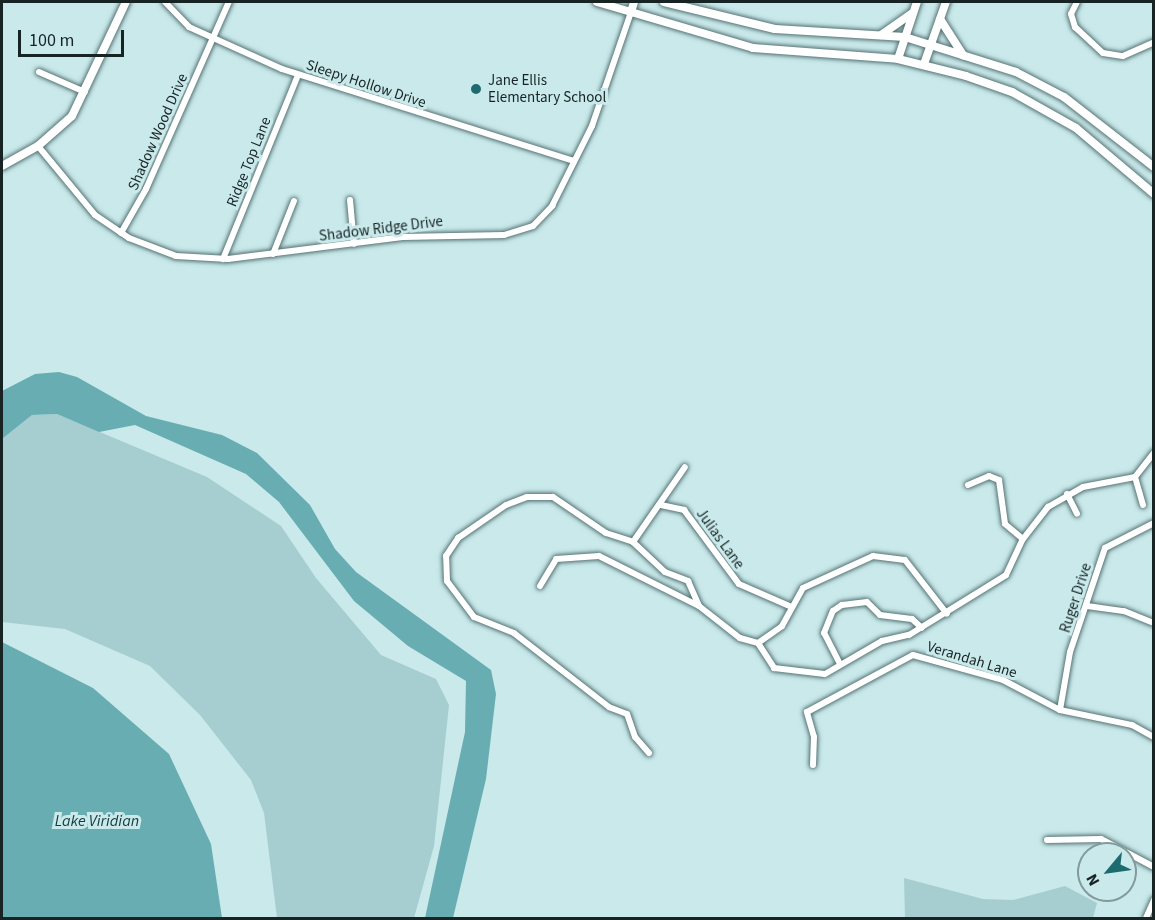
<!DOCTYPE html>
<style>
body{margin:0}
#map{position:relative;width:1155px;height:920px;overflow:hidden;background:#c9e9eb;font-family:"Source Sans 3",sans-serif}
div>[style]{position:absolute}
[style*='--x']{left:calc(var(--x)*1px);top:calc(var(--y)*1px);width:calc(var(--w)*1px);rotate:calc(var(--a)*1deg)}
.green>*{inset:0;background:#a6ced0}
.water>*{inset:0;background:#68adb1}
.roads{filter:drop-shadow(0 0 2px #567374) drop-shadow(0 0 2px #567374)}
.street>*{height:6px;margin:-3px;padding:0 3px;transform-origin:3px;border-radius:3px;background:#fff}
.secondary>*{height:8px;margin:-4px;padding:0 4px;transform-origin:4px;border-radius:4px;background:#fff}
.dots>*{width:16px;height:16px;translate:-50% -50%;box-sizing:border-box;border:3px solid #c9e9eb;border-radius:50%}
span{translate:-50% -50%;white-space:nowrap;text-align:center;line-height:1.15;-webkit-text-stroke:6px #c9e9eb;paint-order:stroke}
.poi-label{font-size:15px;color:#182424}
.left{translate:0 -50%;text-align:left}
.street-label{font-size:15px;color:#182424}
.water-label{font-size:16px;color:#183b3d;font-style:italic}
.frame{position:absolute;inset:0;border:3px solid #182424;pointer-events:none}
.north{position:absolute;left:1077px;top:842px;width:60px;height:60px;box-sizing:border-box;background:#c9e9eb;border:2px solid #829a9b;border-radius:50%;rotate:241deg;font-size:16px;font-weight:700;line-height:24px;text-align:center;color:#182424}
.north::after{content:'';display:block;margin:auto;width:21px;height:27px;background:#1e6b6f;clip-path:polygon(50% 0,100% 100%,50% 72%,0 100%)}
.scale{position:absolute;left:18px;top:30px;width:106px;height:27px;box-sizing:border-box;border:3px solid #182424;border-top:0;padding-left:8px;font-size:18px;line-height:21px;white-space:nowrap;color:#182424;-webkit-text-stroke:4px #c9e9eb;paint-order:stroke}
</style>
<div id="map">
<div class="green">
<i style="clip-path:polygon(57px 414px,207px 477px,281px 526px,316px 578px,381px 655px,436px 679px,449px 705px,434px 846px,414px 918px,277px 918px,264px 813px,251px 780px,200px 715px,150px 666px,65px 629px,2px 622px,2px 439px,32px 415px)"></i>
<i style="clip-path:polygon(904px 878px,983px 899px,1013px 900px,1065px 886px,1097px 903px,1093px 918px,905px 918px)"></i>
</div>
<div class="water">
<i style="clip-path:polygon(59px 372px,77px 377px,146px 416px,222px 435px,257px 453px,310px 505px,335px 549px,356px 572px,491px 670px,496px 694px,486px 779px,453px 918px,425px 918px,465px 732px,466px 681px,408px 646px,354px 601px,279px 502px,246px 474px,135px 425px,99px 432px,57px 414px,32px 415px,2px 439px,2px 391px,35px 374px)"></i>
<i style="clip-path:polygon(2px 642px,93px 688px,169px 754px,211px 844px,222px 918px,2px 918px)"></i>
</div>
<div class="roads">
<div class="street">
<i style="--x:165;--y:2;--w:35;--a:46"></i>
<i style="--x:189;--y:27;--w:102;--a:24.3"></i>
<i style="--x:282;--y:69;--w:306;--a:17.5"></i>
<i style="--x:1077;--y:2;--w:13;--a:117"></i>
<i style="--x:1071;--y:14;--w:14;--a:73"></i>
<i style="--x:1075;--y:27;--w:38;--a:43"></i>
<i style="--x:1103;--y:53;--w:20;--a:9"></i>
<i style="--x:1123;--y:56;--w:34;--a:-24"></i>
<i style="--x:39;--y:72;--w:50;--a:23.5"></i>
<i style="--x:38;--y:146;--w:89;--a:50.4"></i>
<i style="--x:95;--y:215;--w:41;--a:34.1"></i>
<i style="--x:129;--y:238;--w:50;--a:21"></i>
<i style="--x:176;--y:256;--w:52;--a:3.3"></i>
<i style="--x:228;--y:259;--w:176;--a:-7.2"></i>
<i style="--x:403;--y:237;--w:101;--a:-1.1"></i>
<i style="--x:504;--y:235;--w:30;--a:-17"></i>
<i style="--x:533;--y:226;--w:28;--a:-46"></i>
<i style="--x:552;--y:206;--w:89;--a:-63.4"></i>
<i style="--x:592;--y:126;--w:120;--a:-71.1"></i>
<i style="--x:350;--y:200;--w:44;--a:84.8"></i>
<i style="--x:121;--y:233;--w:51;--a:-60.4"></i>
<i style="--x:146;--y:189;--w:205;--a:-66.1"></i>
<i style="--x:273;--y:254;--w:57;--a:-68.4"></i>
<i style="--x:223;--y:259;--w:199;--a:-67.8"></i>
<i style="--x:1135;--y:477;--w:29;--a:74"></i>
<i style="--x:968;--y:485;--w:23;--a:-23"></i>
<i style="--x:989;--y:476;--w:11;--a:22"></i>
<i style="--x:999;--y:480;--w:44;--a:82.2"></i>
<i style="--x:1005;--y:524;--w:23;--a:40"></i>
<i style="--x:1067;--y:494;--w:22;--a:63"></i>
<i style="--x:661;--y:505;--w:24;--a:12"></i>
<i style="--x:684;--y:510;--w:92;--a:53.4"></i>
<i style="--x:739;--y:584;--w:55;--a:23.7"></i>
<i style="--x:633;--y:542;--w:91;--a:-55.3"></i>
<i style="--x:540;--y:586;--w:31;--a:-59"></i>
<i style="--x:556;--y:559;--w:43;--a:-4"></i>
<i style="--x:599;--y:556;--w:112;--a:26.6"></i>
<i style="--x:699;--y:606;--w:52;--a:38"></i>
<i style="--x:740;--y:638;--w:19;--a:16"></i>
<i style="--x:758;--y:643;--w:30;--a:57"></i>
<i style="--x:774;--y:668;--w:51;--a:6.7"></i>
<i style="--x:825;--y:674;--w:66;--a:-30.1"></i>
<i style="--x:882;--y:641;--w:28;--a:-13"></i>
<i style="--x:909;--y:635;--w:114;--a:-31.7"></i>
<i style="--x:1006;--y:575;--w:40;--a:-65"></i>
<i style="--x:1023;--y:539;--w:41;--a:-52"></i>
<i style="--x:1048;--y:507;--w:40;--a:-29.7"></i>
<i style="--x:1083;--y:487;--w:53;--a:-10.9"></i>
<i style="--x:1135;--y:477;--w:31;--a:-52"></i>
<i style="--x:1087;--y:606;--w:37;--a:8"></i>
<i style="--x:1124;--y:611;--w:32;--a:22"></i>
<i style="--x:758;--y:643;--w:29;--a:-35"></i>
<i style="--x:782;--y:626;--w:43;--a:-61.1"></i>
<i style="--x:803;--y:588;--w:77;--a:-24.6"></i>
<i style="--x:873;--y:556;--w:32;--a:7"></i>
<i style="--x:905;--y:560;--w:68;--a:52.1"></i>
<i style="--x:840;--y:664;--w:35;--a:-117"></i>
<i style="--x:824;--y:633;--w:24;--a:-68"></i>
<i style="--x:833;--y:611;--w:11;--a:-34"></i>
<i style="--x:842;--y:605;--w:25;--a:-7"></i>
<i style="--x:867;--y:602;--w:18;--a:45"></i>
<i style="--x:880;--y:615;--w:32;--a:7"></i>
<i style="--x:912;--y:619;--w:13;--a:42"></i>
<i style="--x:1060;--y:710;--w:59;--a:-80.2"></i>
<i style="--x:1070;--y:652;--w:110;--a:-71.4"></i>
<i style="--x:1105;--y:548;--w:55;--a:-27"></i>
<i style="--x:649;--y:753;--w:21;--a:-131"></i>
<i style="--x:635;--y:737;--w:24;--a:-109"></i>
<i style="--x:627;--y:714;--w:19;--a:-159"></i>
<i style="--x:609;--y:707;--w:120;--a:-142.1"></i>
<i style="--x:514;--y:633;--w:43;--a:-158.2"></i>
<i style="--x:474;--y:617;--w:45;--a:-126.9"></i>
<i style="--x:447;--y:581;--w:25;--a:-92"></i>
<i style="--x:446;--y:556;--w:22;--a:-56"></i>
<i style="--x:458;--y:538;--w:58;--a:-34.5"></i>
<i style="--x:506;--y:505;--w:22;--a:-21"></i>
<i style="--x:527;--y:497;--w:26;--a:0"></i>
<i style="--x:553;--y:497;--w:64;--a:34.2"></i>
<i style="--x:606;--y:533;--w:28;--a:18"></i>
<i style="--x:633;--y:542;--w:44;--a:43.2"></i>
<i style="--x:665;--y:572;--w:25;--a:21"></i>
<i style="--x:688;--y:581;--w:27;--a:66"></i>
<i style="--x:813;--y:765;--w:28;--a:-88"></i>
<i style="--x:814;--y:737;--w:26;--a:-106"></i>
<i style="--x:807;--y:712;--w:120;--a:-28.3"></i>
<i style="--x:913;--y:655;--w:93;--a:15.5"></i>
<i style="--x:1003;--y:680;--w:64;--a:27.8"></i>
<i style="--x:1060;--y:710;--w:74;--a:11.8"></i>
<i style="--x:1132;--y:725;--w:25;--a:29"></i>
<i style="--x:1047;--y:840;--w:54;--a:-1.1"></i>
<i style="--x:1101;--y:839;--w:60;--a:27.8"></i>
<i style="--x:1146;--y:918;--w:20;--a:-66"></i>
</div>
<div class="secondary">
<i style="--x:597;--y:2;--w:163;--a:16.4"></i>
<i style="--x:753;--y:48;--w:145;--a:4.3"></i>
<i style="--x:898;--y:59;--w:70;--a:14"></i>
<i style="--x:966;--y:76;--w:49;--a:19.2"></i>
<i style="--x:1012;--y:92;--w:73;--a:29.4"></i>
<i style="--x:1076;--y:128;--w:102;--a:40.2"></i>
<i style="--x:664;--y:2;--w:114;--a:13.7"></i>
<i style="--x:775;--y:29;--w:130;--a:3.5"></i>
<i style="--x:905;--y:37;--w:116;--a:17.5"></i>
<i style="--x:1016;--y:72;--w:54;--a:27.5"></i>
<i style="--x:1064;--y:97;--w:114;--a:37.9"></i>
<i style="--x:631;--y:12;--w:10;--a:-73"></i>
<i style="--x:940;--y:19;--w:43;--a:57.4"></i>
<i style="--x:881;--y:35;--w:37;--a:-35"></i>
<i style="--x:898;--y:59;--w:60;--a:-71.6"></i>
<i style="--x:924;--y:64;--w:66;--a:-70.5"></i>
<i style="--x:2;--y:166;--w:41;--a:-29.1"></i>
<i style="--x:38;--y:146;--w:45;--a:-41.4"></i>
<i style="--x:72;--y:116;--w:126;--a:-64.7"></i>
</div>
</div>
<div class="dots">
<i style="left:476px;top:89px;background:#1e6b6f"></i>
</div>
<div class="poi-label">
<span class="left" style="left:488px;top:89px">Jane Ellis<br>Elementary School</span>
</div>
<div class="street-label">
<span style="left:366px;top:84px;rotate:18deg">Sleepy Hollow Drive</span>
<span style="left:158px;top:132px;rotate:-66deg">Shadow Wood Drive</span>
<span style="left:249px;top:162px;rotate:-68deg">Ridge Top Lane</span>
<span style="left:381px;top:229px;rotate:-7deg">Shadow Ridge Drive</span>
<span style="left:720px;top:539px;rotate:54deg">Julias Lane</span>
<span style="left:1076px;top:598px;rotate:-72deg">Ruger Drive</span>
<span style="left:972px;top:660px;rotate:17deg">Verandah Lane</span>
</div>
<div class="water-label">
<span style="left:97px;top:821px">Lake Viridian</span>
</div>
<div class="frame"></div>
<div class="north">N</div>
<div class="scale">100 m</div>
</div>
